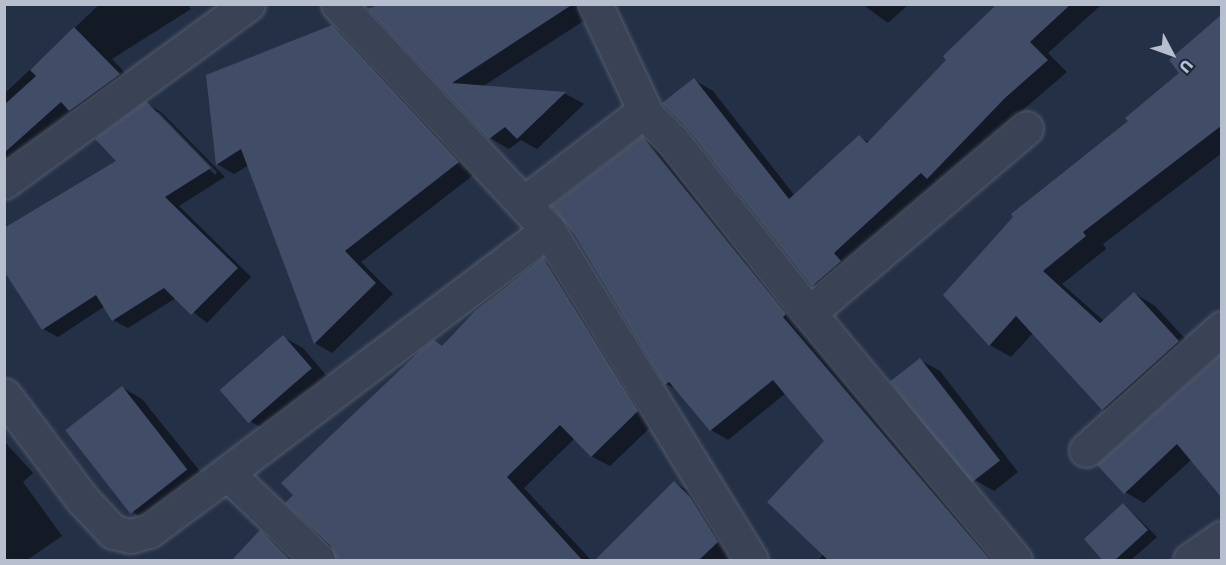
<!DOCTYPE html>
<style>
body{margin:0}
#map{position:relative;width:1226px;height:565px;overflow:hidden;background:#243046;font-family:Poppins,sans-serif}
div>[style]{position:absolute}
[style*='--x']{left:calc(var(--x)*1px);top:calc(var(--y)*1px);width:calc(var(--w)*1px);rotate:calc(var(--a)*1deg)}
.shadow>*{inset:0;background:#0007}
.building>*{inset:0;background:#414d66;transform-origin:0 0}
.roads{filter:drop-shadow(0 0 2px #555d6f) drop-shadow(0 0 2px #555d6f)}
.minor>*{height:33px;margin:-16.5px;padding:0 16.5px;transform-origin:16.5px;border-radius:16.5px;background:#394355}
span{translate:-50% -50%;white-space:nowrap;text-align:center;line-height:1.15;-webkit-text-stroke:4.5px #1d273a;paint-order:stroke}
.frame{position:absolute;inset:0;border:6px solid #b7bece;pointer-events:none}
.north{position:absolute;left:1142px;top:24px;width:60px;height:60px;-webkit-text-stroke:4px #1d273a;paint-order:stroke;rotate:131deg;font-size:16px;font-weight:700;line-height:24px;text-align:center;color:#b7bece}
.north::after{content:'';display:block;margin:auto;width:21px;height:27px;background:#b7bece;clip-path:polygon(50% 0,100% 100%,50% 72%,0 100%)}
</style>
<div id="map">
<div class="shadow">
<i style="clip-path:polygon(100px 4px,188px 4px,191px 9px,112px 59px,137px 85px,17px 168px,4px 161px,4px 94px)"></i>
<i style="clip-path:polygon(575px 4px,585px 20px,482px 87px,566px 94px,584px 104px,537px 149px,521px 140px,509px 149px,490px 138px,383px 5px)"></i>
<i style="clip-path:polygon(862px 4px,909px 4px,888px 23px)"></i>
<i style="clip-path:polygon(1001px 4px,1102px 4px,1048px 53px,1067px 72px,1025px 108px,947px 189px,832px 296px,813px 285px,694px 80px,713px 91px,795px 196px,859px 137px,869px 142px)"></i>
<i style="clip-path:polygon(1222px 17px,1222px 153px,1103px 244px,1106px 249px,1062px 284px,1104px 321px,1134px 293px,1155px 306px,1199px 354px,1124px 421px,1103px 409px,1033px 333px,1011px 357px,990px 345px,945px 295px,1182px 73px,1171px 61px)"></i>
<i style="clip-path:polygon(332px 26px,350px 37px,476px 173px,361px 262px,393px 294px,332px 353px,315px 343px,249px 165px,234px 174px,217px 164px,208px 76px)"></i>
<i style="clip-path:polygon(evenodd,146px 103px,161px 112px,225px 177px,179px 206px,251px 277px,207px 323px,176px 298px,128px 328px,113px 320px,105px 306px,58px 337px,43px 329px,146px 103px,155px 112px,159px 112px,217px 172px,215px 175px,155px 112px)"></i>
<i style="clip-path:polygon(642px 138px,659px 148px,802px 324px,799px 327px,997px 560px,818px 560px,824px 554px,826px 441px,786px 393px,728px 440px,711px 430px,678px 390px,666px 384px)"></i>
<i style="clip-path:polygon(543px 260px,562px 270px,655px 423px,610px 466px,591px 456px,575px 438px,524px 488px,591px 560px,336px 560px,337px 554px,287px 503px,443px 347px)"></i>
<i style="clip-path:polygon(283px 337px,303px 348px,330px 380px,267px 431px,248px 420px)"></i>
<i style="clip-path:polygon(1222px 356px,1222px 494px,1192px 459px,1144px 503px,1125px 492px,1100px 465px)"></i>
<i style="clip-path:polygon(920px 360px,940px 371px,1018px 472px,994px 491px,975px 480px)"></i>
<i style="clip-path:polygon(123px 388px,142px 399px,207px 480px,153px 524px,134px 513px)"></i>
<i style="clip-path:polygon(4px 441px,33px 473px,23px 482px,62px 536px,27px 560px,4px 560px)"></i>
<i style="clip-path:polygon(675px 483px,693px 493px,735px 553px,727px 560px,596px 560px)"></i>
<i style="clip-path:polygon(1124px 504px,1157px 537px,1131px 560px,1105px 560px)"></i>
<i style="clip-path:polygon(260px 532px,278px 543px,297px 560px,233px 560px)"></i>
</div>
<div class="building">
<i style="clip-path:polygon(380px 4px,573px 4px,452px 83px,566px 92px,517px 139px,505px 127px,489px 139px,368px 9px)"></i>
<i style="clip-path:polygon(997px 4px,1071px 4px,1030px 42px,1048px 60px,1005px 98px,927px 179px,921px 173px,834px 253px,841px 261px,812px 286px,688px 129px,662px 103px,694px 78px,789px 199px,859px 135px,867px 143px,946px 60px,943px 56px)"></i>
<i style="clip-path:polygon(1221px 15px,1221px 126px,1083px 232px,1086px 236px,1043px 271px,1100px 323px,1134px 292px,1179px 341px,1102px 410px,1016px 316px,989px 346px,943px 295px,1013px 217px,1011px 214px,1128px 121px,1125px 118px,1179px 73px,1169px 60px)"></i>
<i style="clip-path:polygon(332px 25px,459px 162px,345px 251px,376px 283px,314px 344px,241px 149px,216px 165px,206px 75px)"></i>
<i style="clip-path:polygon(74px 27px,120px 74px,69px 111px,61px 102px,4px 153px,4px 105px,36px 76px,30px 70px)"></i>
<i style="clip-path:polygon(146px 101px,211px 168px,165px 197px,238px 268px,191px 315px,164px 288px,112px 321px,96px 295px,42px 330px,4px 271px,4px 228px,116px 161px,95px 139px)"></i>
<i style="clip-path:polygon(642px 136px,786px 314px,783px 317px,991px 561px,829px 561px,767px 502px,824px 441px,773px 380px,710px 431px,669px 382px,665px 385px,574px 234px,551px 206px)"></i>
<i style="clip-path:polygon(543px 258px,638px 411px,591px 457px,560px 425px,507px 477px,583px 561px,336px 561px,331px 546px,285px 503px,293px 495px,281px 483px,423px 348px,434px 340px,442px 346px,475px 311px)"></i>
<i style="left:283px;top:335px;width:44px;height:84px;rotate:49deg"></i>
<i style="clip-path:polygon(1221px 354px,1221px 497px,1177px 444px,1124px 494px,1097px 465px)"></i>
<i style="left:920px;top:358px;width:130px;height:38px;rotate:52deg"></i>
<i style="left:122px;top:386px;width:106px;height:72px;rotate:52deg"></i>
<i style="clip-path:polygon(674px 481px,690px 497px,718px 542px,698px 561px,594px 561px)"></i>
<i style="clip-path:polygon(1123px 503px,1148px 530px,1114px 561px,1103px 561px,1084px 539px)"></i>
<i style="clip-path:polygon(260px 530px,291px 561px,231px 561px)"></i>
</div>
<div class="roads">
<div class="minor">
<i style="--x:338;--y:4;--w:309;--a:47.1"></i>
<i style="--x:548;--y:230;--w:387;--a:58.4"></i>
<i style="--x:595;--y:4;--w:123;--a:64.9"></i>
<i style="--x:4;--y:182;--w:302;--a:-36.1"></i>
<i style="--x:525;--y:202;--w:145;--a:-37.4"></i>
<i style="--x:640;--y:114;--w:7;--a:8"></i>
<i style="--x:647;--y:115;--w:37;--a:45"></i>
<i style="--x:673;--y:141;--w:219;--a:51.7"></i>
<i style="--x:809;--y:313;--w:322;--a:50.2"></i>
<i style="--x:809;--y:313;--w:285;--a:-40.4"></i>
<i style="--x:4;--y:395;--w:130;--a:53.1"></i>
<i style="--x:82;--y:499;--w:45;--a:46.8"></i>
<i style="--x:113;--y:532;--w:18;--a:13"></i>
<i style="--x:131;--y:536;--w:19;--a:-16"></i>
<i style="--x:149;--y:531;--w:97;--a:-36.6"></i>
<i style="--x:227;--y:473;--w:126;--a:43.7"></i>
<i style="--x:1086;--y:450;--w:183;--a:-41.9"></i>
<i style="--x:227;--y:473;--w:403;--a:-37.1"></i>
<i style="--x:1190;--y:560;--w:39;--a:-35"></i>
</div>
</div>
<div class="frame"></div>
<div class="north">U</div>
</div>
